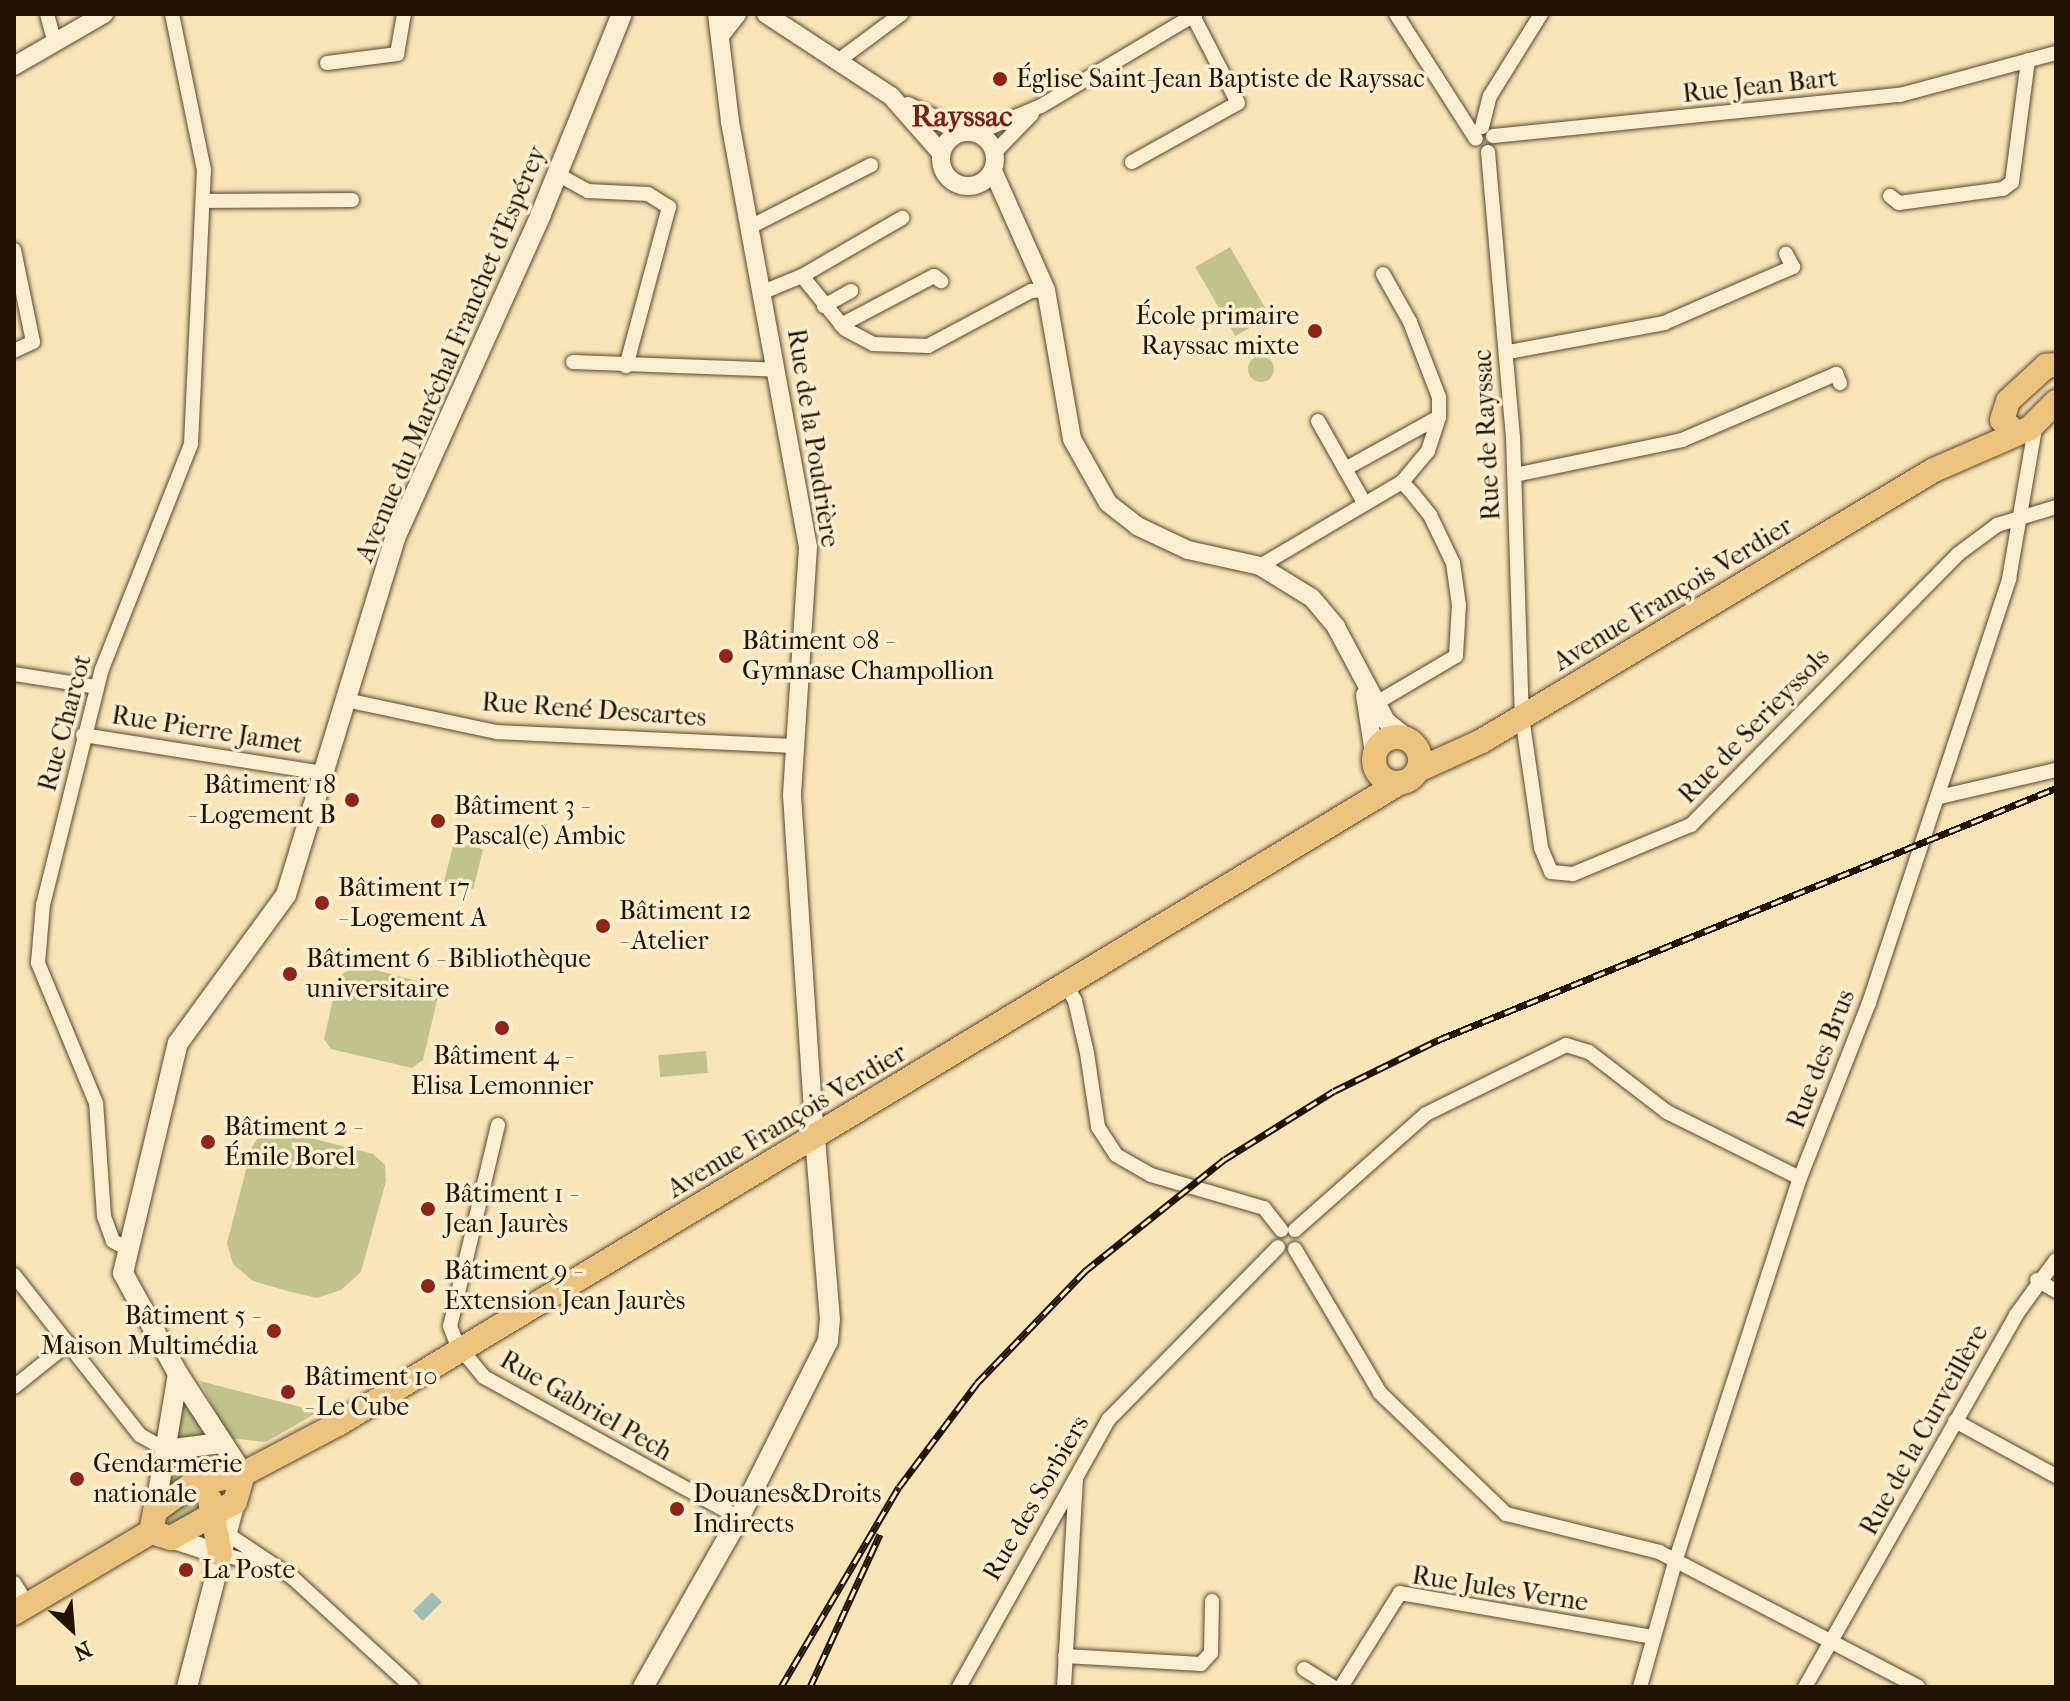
<!DOCTYPE html>
<meta charset="utf-8">
<style>
body{margin:0}
#map{position:relative;width:2070px;height:1701px;overflow:hidden;background:#f9e4b7;font-family:"IM FELL French Canon",serif}
div>[style]{position:absolute}
[style*='--x']{left:calc(var(--x)*1px);top:calc(var(--y)*1px);width:calc(var(--w)*1px);rotate:calc(var(--a)*1deg)}
.green>*{inset:0;background:#c2c38b;transform-origin:0 0}
.round{border-radius:50%}
.water>*{inset:0;background:#a0bdb7;transform-origin:0 0}
.roads{filter:drop-shadow(0 0 2px #594730) drop-shadow(0 0 2px #594730)}
.minor>*{height:14px;margin:-7px;padding:0 7px;transform-origin:7px;border-radius:7px;background:#fbedd0}
.tertiary>*{height:18px;margin:-9px;padding:0 9px;transform-origin:9px;border-radius:9px;background:#fbedd0}
.tertiary>.ring{margin:-9px;padding:0;box-sizing:content-box;background:none;border:18px solid #fbedd0;border-radius:50%}
.secondary>*{height:20px;margin:-10px;padding:0 10px;transform-origin:10px;border-radius:10px;background:#fbedd0}
.primary>*{height:24px;margin:-12px;padding:0 12px;transform-origin:12px;border-radius:12px;background:#ecc27c}
.primary>.ring{margin:-12px;padding:0;box-sizing:content-box;background:none;border:24px solid #ecc27c;border-radius:50%}
.rail>*{height:7px;margin-top:-3.5px;transform-origin:0;background:repeating-linear-gradient(90deg,#fbedd0 0 12px,#241303 0 24px);box-sizing:border-box;border-block:2px solid #241303}
.dots>*{width:22px;height:22px;translate:-50% -50%;box-sizing:border-box;border:4px solid #fbedd0;border-radius:50%}
span{translate:-50% -50%;white-space:nowrap;text-align:center;line-height:1.15;-webkit-text-stroke:7px #fbedd0;paint-order:stroke}
.poi-label{font-size:26px;color:#241303}
.left{translate:0 -50%;text-align:left}
.right{translate:-100% -50%;text-align:right}
.street-label{font-size:26px;color:#241303}
.quarter-label{font-size:30px;color:#7a1f14;font-weight:700}
.frame{position:absolute;inset:0;border:16px solid #241303;pointer-events:none}
.north{position:absolute;left:32px;top:1589px;width:80px;height:80px;-webkit-text-stroke:6px #fbedd0;paint-order:stroke;rotate:154deg;font-size:22px;font-weight:700;line-height:32px;text-align:center;color:#241303}
.north::after{content:'';display:block;margin:auto;width:28px;height:36px;background:#241303;clip-path:polygon(50% 0,100% 100%,50% 72%,0 100%)}
</style>
<div id="map">
<div class="green">
<i style="left:1230px;top:247px;width:80px;height:40px;rotate:60deg"></i>
<i class="round" style="left:1248px;top:356px;width:26px;height:26px"></i>
<i style="left:454px;top:842px;width:30px;height:41px;rotate:14deg"></i>
<i style="clip-path:polygon(356px 965px,429px 984px,438px 996px,423px 1060px,412px 1068px,331px 1049px,324px 1039px,338px 977px)"></i>
<i style="left:706px;top:1051px;width:22px;height:48px;rotate:85deg"></i>
<i style="clip-path:polygon(276px 1129px,373px 1154px,385px 1165px,386px 1181px,361px 1272px,341px 1290px,317px 1298px,287px 1291px,253px 1281px,233px 1264px,227px 1243px,252px 1147px,261px 1133px)"></i>
<i style="clip-path:polygon(200px 1381px,297px 1406px,318px 1412px,266px 1442px,229px 1438px)"></i>
<i style="clip-path:polygon(182px 1388px,205px 1430px,205px 1439px,172px 1441px)"></i>
<i style="clip-path:polygon(207px 1454px,219px 1463px,166px 1494px,173px 1459px)"></i>
<i style="clip-path:polygon(200px 1494px,201px 1509px,183px 1523px,168px 1523px,166px 1516px,178px 1500px)"></i>
</div>
<div class="water">
<i style="left:432px;top:1592px;width:14px;height:27px;rotate:45deg"></i>
</div>
<div class="roads">
<div class="minor">
<i style="--x:47;--y:14;--w:30;--a:75"></i>
<i style="--x:1396;--y:14;--w:148;--a:57.4"></i>
<i style="--x:838;--y:61;--w:79;--a:-36.7"></i>
<i style="--x:327;--y:63;--w:71;--a:-7.3"></i>
<i style="--x:397;--y:54;--w:41;--a:-80.1"></i>
<i style="--x:1482;--y:127;--w:32;--a:-76"></i>
<i style="--x:1490;--y:96;--w:97;--a:-58.1"></i>
<i style="--x:977;--y:133;--w:69;--a:-22.9"></i>
<i style="--x:1041;--y:106;--w:180;--a:-30.7"></i>
<i style="--x:1493;--y:136;--w:409;--a:-5.8"></i>
<i style="--x:1900;--y:95;--w:162;--a:-15.1"></i>
<i style="--x:995;--y:152;--w:53;--a:-45.8"></i>
<i style="--x:1488;--y:152;--w:285;--a:85"></i>
<i style="--x:1513;--y:436;--w:281;--a:88.2"></i>
<i style="--x:1522;--y:717;--w:132;--a:81.7"></i>
<i style="--x:1541;--y:848;--w:26;--a:67"></i>
<i style="--x:1551;--y:872;--w:22;--a:5"></i>
<i style="--x:1573;--y:874;--w:128;--a:-22.6"></i>
<i style="--x:1691;--y:825;--w:380;--a:-45.4"></i>
<i style="--x:1958;--y:554;--w:49;--a:-36.6"></i>
<i style="--x:1997;--y:525;--w:62;--a:-17"></i>
<i style="--x:1132;--y:162;--w:121;--a:-29.1"></i>
<i style="--x:1238;--y:103;--w:98;--a:-117.3"></i>
<i style="--x:557;--y:174;--w:35;--a:29"></i>
<i style="--x:588;--y:191;--w:60;--a:2.9"></i>
<i style="--x:648;--y:194;--w:25;--a:32"></i>
<i style="--x:669;--y:207;--w:165;--a:105.1"></i>
<i style="--x:1890;--y:196;--w:11;--a:38"></i>
<i style="--x:1899;--y:203;--w:105;--a:-7.7"></i>
<i style="--x:2003;--y:189;--w:11;--a:-38"></i>
<i style="--x:2012;--y:182;--w:123;--a:-82.5"></i>
<i style="--x:204;--y:201;--w:148;--a:-0.4"></i>
<i style="--x:750;--y:227;--w:136;--a:-27.1"></i>
<i style="--x:14;--y:250;--w:94;--a:78.3"></i>
<i style="--x:33;--y:342;--w:21;--a:155"></i>
<i style="--x:1383;--y:274;--w:55;--a:60.6"></i>
<i style="--x:1410;--y:322;--w:80;--a:68.9"></i>
<i style="--x:1439;--y:397;--w:20;--a:90"></i>
<i style="--x:1439;--y:417;--w:36;--a:108"></i>
<i style="--x:1428;--y:451;--w:40;--a:130"></i>
<i style="--x:802;--y:276;--w:116;--a:-30.1"></i>
<i style="--x:763;--y:292;--w:42;--a:-22.3"></i>
<i style="--x:802;--y:276;--w:68;--a:50.9"></i>
<i style="--x:845;--y:329;--w:32;--a:28"></i>
<i style="--x:873;--y:344;--w:55;--a:2.1"></i>
<i style="--x:928;--y:346;--w:117;--a:-28.1"></i>
<i style="--x:1031;--y:291;--w:15;--a:-4"></i>
<i style="--x:824;--y:306;--w:31;--a:-29"></i>
<i style="--x:841;--y:325;--w:105;--a:-27.8"></i>
<i style="--x:934;--y:276;--w:9;--a:36"></i>
<i style="--x:1508;--y:352;--w:159;--a:-10.5"></i>
<i style="--x:1664;--y:323;--w:141;--a:-23.5"></i>
<i style="--x:1793;--y:267;--w:15;--a:-118"></i>
<i style="--x:573;--y:362;--w:204;--a:2.2"></i>
<i style="--x:1318;--y:421;--w:95;--a:60.5"></i>
<i style="--x:1345;--y:469;--w:107;--a:-29"></i>
<i style="--x:1515;--y:475;--w:171;--a:-11.8"></i>
<i style="--x:1682;--y:440;--w:168;--a:-23.2"></i>
<i style="--x:1836;--y:374;--w:10;--a:66"></i>
<i style="--x:1260;--y:566;--w:165;--a:-30.6"></i>
<i style="--x:1402;--y:482;--w:16;--a:47"></i>
<i style="--x:1413;--y:494;--w:27;--a:51"></i>
<i style="--x:1430;--y:515;--w:53;--a:64.4"></i>
<i style="--x:1453;--y:563;--w:42;--a:81.9"></i>
<i style="--x:1459;--y:605;--w:51;--a:93.4"></i>
<i style="--x:1456;--y:656;--w:91;--a:149.5"></i>
<i style="--x:14;--y:674;--w:84;--a:8.9"></i>
<i style="--x:346;--y:700;--w:154;--a:12"></i>
<i style="--x:497;--y:732;--w:296;--a:2.7"></i>
<i style="--x:83;--y:735;--w:244;--a:9"></i>
<i style="--x:1939;--y:797;--w:120;--a:-13"></i>
<i style="--x:1067;--y:987;--w:16;--a:60"></i>
<i style="--x:1075;--y:1001;--w:53;--a:77"></i>
<i style="--x:1087;--y:1053;--w:75;--a:81.5"></i>
<i style="--x:1098;--y:1127;--w:33;--a:57"></i>
<i style="--x:1116;--y:1155;--w:40;--a:29.7"></i>
<i style="--x:1151;--y:1175;--w:118;--a:16.3"></i>
<i style="--x:1264;--y:1208;--w:28;--a:52"></i>
<i style="--x:498;--y:1125;--w:207;--a:103.4"></i>
<i style="--x:450;--y:1326;--w:19;--a:69"></i>
<i style="--x:457;--y:1344;--w:43;--a:50.7"></i>
<i style="--x:484;--y:1377;--w:291;--a:28.9"></i>
<i style="--x:1295;--y:1230;--w:175;--a:-41.5"></i>
<i style="--x:1426;--y:1114;--w:156;--a:-26.2"></i>
<i style="--x:1566;--y:1045;--w:24;--a:17"></i>
<i style="--x:1589;--y:1052;--w:98;--a:37.6"></i>
<i style="--x:1667;--y:1112;--w:148;--a:26.4"></i>
<i style="--x:126;--y:1248;--w:15;--a:-152"></i>
<i style="--x:113;--y:1241;--w:27;--a:-110"></i>
<i style="--x:104;--y:1216;--w:113;--a:-94"></i>
<i style="--x:96;--y:1103;--w:152;--a:-112.5"></i>
<i style="--x:38;--y:963;--w:58;--a:-85.1"></i>
<i style="--x:43;--y:905;--w:243;--a:-76"></i>
<i style="--x:102;--y:669;--w:242;--a:-68.4"></i>
<i style="--x:191;--y:444;--w:274;--a:-87.3"></i>
<i style="--x:204;--y:170;--w:159;--a:-101.6"></i>
<i style="--x:1295;--y:1249;--w:167;--a:59.4"></i>
<i style="--x:1380;--y:1393;--w:175;--a:43.8"></i>
<i style="--x:1506;--y:1514;--w:158;--a:13.9"></i>
<i style="--x:1659;--y:1552;--w:292;--a:27.5"></i>
<i style="--x:14;--y:1275;--w:204;--a:51.8"></i>
<i style="--x:140;--y:1435;--w:30;--a:30"></i>
<i style="--x:2037;--y:1280;--w:22;--a:30"></i>
<i style="--x:14;--y:1387;--w:70;--a:-38.7"></i>
<i style="--x:1955;--y:1421;--w:115;--a:28.6"></i>
<i style="--x:226;--y:1533;--w:81;--a:33.9"></i>
<i style="--x:293;--y:1578;--w:161;--a:42.5"></i>
<i style="--x:220;--y:1554;--w:44;--a:14.3"></i>
<i style="--x:14;--y:1583;--w:26;--a:58"></i>
<i style="--x:1065;--y:1656;--w:136;--a:3.4"></i>
<i style="--x:1201;--y:1664;--w:15;--a:-48"></i>
<i style="--x:1211;--y:1653;--w:52;--a:-88.9"></i>
<i style="--x:1304;--y:1669;--w:34;--a:32"></i>
<i style="--x:959;--y:1687;--w:307;--a:-60.8"></i>
<i style="--x:1109;--y:1419;--w:241;--a:-45.5"></i>
<i style="--x:1064;--y:1687;--w:207;--a:-86.7"></i>
<i style="--x:1341;--y:1687;--w:111;--a:-57.9"></i>
<i style="--x:1400;--y:1593;--w:256;--a:9.9"></i>
<i style="--x:1640;--y:1687;--w:133;--a:-74.3"></i>
<i style="--x:1676;--y:1559;--w:401;--a:-72"></i>
<i style="--x:1800;--y:1178;--w:188;--a:-68.5"></i>
<i style="--x:1869;--y:1003;--w:447;--a:-71.7"></i>
<i style="--x:2009;--y:579;--w:158;--a:-80.2"></i>
<i style="--x:1805;--y:1687;--w:428;--a:-60.4"></i>
<i style="--x:2016;--y:1315;--w:68;--a:-54"></i>
</div>
<div class="tertiary">
<i style="--x:717;--y:14;--w:109;--a:83.1"></i>
<i style="--x:730;--y:122;--w:432;--a:79.6"></i>
<i style="--x:808;--y:547;--w:249;--a:93.7"></i>
<i style="--x:792;--y:795;--w:344;--a:86.2"></i>
<i style="--x:766;--y:14;--w:149;--a:33.3"></i>
<i style="--x:891;--y:96;--w:76;--a:48.7"></i>
<i style="--x:720;--y:36;--w:28;--a:-52"></i>
<i style="--x:14;--y:66;--w:104;--a:-30"></i>
<i style="--x:908;--y:106;--w:60;--a:25.7"></i>
<i class="ring" style="left:941px;top:132px;width:36px;height:36px"></i>
<i style="--x:993;--y:171;--w:130;--a:66"></i>
<i style="--x:1046;--y:290;--w:151;--a:80.1"></i>
<i style="--x:1072;--y:439;--w:73;--a:60.6"></i>
<i style="--x:1108;--y:503;--w:37;--a:38"></i>
<i style="--x:1137;--y:526;--w:56;--a:25.2"></i>
<i style="--x:1188;--y:550;--w:74;--a:12.5"></i>
<i style="--x:1260;--y:566;--w:61;--a:31.6"></i>
<i style="--x:1312;--y:598;--w:38;--a:50"></i>
<i style="--x:1336;--y:627;--w:106;--a:62"></i>
<i style="--x:1386;--y:721;--w:27;--a:39"></i>
<i style="--x:1365;--y:695;--w:59;--a:81.2"></i>
</div>
<div class="secondary">
<i style="--x:166;--y:1450;--w:55;--a:-7.3"></i>
<i style="--x:243;--y:1474;--w:119;--a:-123"></i>
<i style="--x:178;--y:1374;--w:115;--a:-118.6"></i>
<i style="--x:123;--y:1273;--w:236;--a:-76.6"></i>
<i style="--x:178;--y:1043;--w:183;--a:-53.9"></i>
<i style="--x:286;--y:895;--w:373;--a:-73"></i>
<i style="--x:395;--y:538;--w:355;--a:-65.7"></i>
<i style="--x:541;--y:214;--w:216;--a:-68"></i>
<i style="--x:155;--y:1511;--w:139;--a:-80.5"></i>
<i style="--x:171;--y:1538;--w:52;--a:18.1"></i>
<i style="--x:187;--y:1687;--w:191;--a:-75.5"></i>
<i style="--x:643;--y:1687;--w:194;--a:-60.4"></i>
<i style="--x:739;--y:1518;--w:198;--a:-63.3"></i>
<i style="--x:828;--y:1341;--w:21;--a:-85"></i>
<i style="--x:830;--y:1320;--w:183;--a:-94.7"></i>
</div>
<div class="primary">
<i style="--x:2014;--y:431;--w:16;--a:-137"></i>
<i style="--x:2002;--y:420;--w:20;--a:-72"></i>
<i style="--x:2008;--y:401;--w:52;--a:-42.6"></i>
<i style="--x:2046;--y:366;--w:10;--a:-6"></i>
<i class="ring" style="left:1374px;top:737px;width:22px;height:22px"></i>
<i style="--x:1418;--y:770;--w:70;--a:-24.4"></i>
<i style="--x:1482;--y:741;--w:527;--a:-30.95"></i>
<i style="--x:1934;--y:470;--w:105;--a:-23.6"></i>
<i style="--x:2030;--y:428;--w:37;--a:-45"></i>
<i style="--x:210;--y:1500;--w:55;--a:79.5"></i>
<i style="--x:151;--y:1532;--w:21;--a:-79"></i>
<i style="--x:155;--y:1511;--w:44;--a:-35.8"></i>
<i style="--x:191;--y:1485;--w:53;--a:-11.9"></i>
<i style="--x:243;--y:1474;--w:107;--a:-27.8"></i>
<i style="--x:338;--y:1424;--w:1240;--a:-31.14"></i>
<i style="--x:151;--y:1532;--w:21;--a:17"></i>
<i style="--x:171;--y:1538;--w:73;--a:-29.4"></i>
<i style="--x:235;--y:1502;--w:29;--a:-74"></i>
<i style="--x:14;--y:1613;--w:159;--a:-30.6"></i>
</div>
</div>
<div class="rail">
<i style="--x:781;--y:1687;--w:232;--a:-59.5"></i>
<i style="--x:899;--y:1487;--w:130;--a:-53.1"></i>
<i style="--x:977;--y:1383;--w:156;--a:-46"></i>
<i style="--x:1085;--y:1271;--w:179;--a:-38.7"></i>
<i style="--x:1225;--y:1159;--w:128;--a:-32"></i>
<i style="--x:1334;--y:1091;--w:116;--a:-26.1"></i>
<i style="--x:1438;--y:1040;--w:667;--a:-22.18"></i>
<i style="--x:810;--y:1687;--w:168;--a:-65.4"></i>
</div>
<div class="dots">
<i style="left:1000px;top:79px;background:#8f2418"></i>
<i style="left:1315px;top:331px;background:#8f2418"></i>
<i style="left:726px;top:656px;background:#8f2418"></i>
<i style="left:352px;top:800px;background:#8f2418"></i>
<i style="left:438px;top:821px;background:#8f2418"></i>
<i style="left:322px;top:903px;background:#8f2418"></i>
<i style="left:603px;top:926px;background:#8f2418"></i>
<i style="left:290px;top:974px;background:#8f2418"></i>
<i style="left:502px;top:1028px;background:#8f2418"></i>
<i style="left:208px;top:1142px;background:#8f2418"></i>
<i style="left:428px;top:1209px;background:#8f2418"></i>
<i style="left:428px;top:1286px;background:#8f2418"></i>
<i style="left:274px;top:1331px;background:#8f2418"></i>
<i style="left:288px;top:1392px;background:#8f2418"></i>
<i style="left:77px;top:1479px;background:#8f2418"></i>
<i style="left:677px;top:1509px;background:#8f2418"></i>
<i style="left:186px;top:1570px;background:#8f2418"></i>
</div>
<div class="poi-label">
<span class="left" style="left:1016px;top:79px">Église Saint-Jean Baptiste de Rayssac</span>
<span class="right" style="left:1299px;top:331px">École primaire<br>Rayssac mixte</span>
<span class="left" style="left:742px;top:656px">Bâtiment 08 -<br>Gymnase Champollion</span>
<span class="right" style="left:336px;top:800px">Bâtiment 18<br>- Logement B</span>
<span class="left" style="left:454px;top:821px">Bâtiment 3 -<br>Pascal(e) Ambic</span>
<span class="left" style="left:338px;top:903px">Bâtiment 17<br>- Logement A</span>
<span class="left" style="left:619px;top:926px">Bâtiment 12<br>- Atelier</span>
<span class="left" style="left:306px;top:974px">Bâtiment 6 - Bibliothèque<br>universitaire</span>
<span style="left:502px;top:1071px">Bâtiment 4 -<br>Elisa Lemonnier</span>
<span class="left" style="left:224px;top:1142px">Bâtiment 2 -<br>Émile Borel</span>
<span class="left" style="left:444px;top:1209px">Bâtiment 1 -<br>Jean Jaurès</span>
<span class="left" style="left:444px;top:1286px">Bâtiment 9 -<br>Extension Jean Jaurès</span>
<span class="right" style="left:258px;top:1331px">Bâtiment 5 -<br>Maison Multimédia</span>
<span class="left" style="left:304px;top:1392px">Bâtiment 10<br>- Le Cube</span>
<span class="left" style="left:93px;top:1479px">Gendarmerie<br>nationale</span>
<span class="left" style="left:693px;top:1509px">Douanes&amp;Droits<br>Indirects</span>
<span class="left" style="left:202px;top:1570px">La Poste</span>
</div>
<div class="street-label">
<span style="left:1760px;top:86px;rotate:-6deg">Rue Jean Bart</span>
<span style="left:451px;top:354px;rotate:-67deg">Avenue du Maréchal Franchet d'Espérey</span>
<span style="left:1487px;top:435px;rotate:-93deg">Rue de Rayssac</span>
<span style="left:813px;top:438px;rotate:81deg">Rue de la Poudrière</span>
<span style="left:1673px;top:594px;rotate:-31deg">Avenue François Verdier</span>
<span style="left:594px;top:710px;rotate:4deg">Rue René Descartes</span>
<span style="left:65px;top:723px;rotate:-75deg">Rue Charcot</span>
<span style="left:1754px;top:726px;rotate:-46deg">Rue de Serieyssols</span>
<span style="left:207px;top:730px;rotate:9deg">Rue Pierre Jamet</span>
<span style="left:1821px;top:1059px;rotate:-69deg">Rue des Brus</span>
<span style="left:787px;top:1121px;rotate:-31deg">Avenue François Verdier</span>
<span style="left:586px;top:1406px;rotate:30deg">Rue Gabriel Pech</span>
<span style="left:1924px;top:1430px;rotate:-61deg">Rue de la Curveillère</span>
<span style="left:1036px;top:1498px;rotate:-60deg">Rue des Sorbiers</span>
<span style="left:1500px;top:1589px;rotate:9deg">Rue Jules Verne</span>
</div>
<div class="quarter-label">
<span style="left:962px;top:117px">Rayssac</span>
</div>
<div class="frame"></div>
<div class="north">N</div>
</div>
